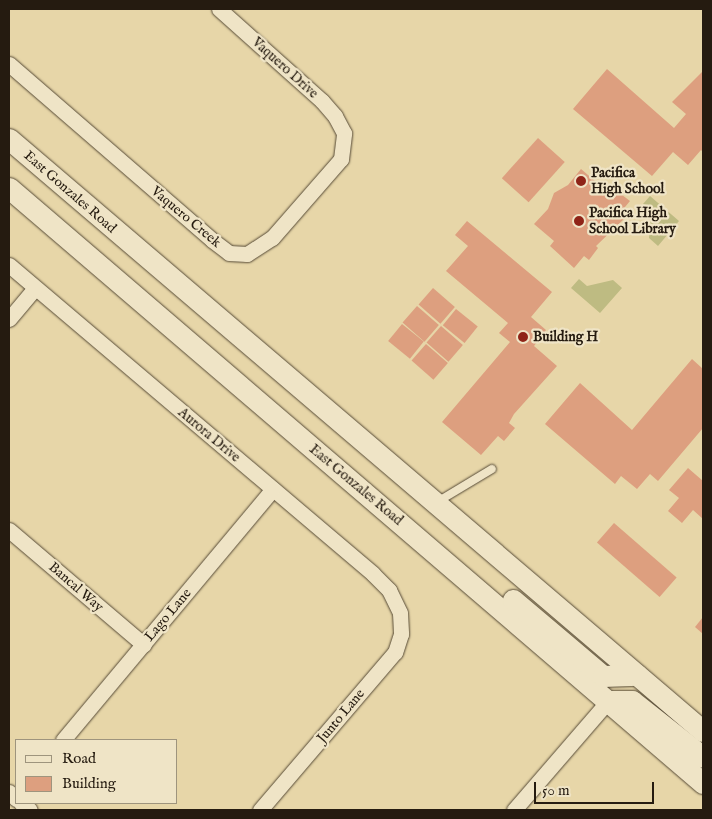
<!DOCTYPE html>
<style>
body{margin:0}
#map{position:relative;width:712px;height:819px;overflow:hidden;background:#e7d6a8;font-family:"IM FELL English",serif}
div>[style]{position:absolute}
[style*='--x']{left:calc(var(--x)*1px);top:calc(var(--y)*1px);width:calc(var(--w)*1px);rotate:calc(var(--a)*1deg)}
.green>*{inset:0;background:#bebb82}
.building>*{inset:0;background:#dd9f7f;transform-origin:0 0}
.roads{filter:drop-shadow(0 0 1px #564a36) drop-shadow(0 0 1px #564a36)}
.lane>*{height:8px;margin:-4px;padding:0 4px;transform-origin:4px;border-radius:4px;background:#efe4c6}
.street>*{height:15px;margin:-7.5px;padding:0 7.5px;transform-origin:7.5px;border-radius:7.5px;background:#efe4c6}
.secondary>*{height:21px;margin:-10.5px;padding:0 10.5px;transform-origin:10.5px;border-radius:10.5px;background:#efe4c6}
.dots>*{width:14px;height:14px;translate:-50% -50%;box-sizing:border-box;border:2px solid #efe4c6;border-radius:50%}
span{translate:-50% -50%;white-space:nowrap;text-align:center;line-height:1.15;-webkit-text-stroke:4.5px #efe4c6;paint-order:stroke}
.street-label{font-size:14px;color:#251b10}
.poi-label{font-size:14px;color:#251b10;font-weight:700}
.left{translate:0 -50%;text-align:left}
.frame{position:absolute;inset:0;border:10px solid #251b10;pointer-events:none}
.legend{position:absolute;left:15px;top:739px;width:162px;height:65px;box-sizing:border-box;background:#efe4c6;border:1px solid #9e947d;margin:0;padding:6px 9px;list-style:none;font-size:15px;color:#251b10}
.legend li{display:flex;align-items:center;gap:10px;height:25px}
.legend b{width:25px;border:1px solid #9e947d}
.scale{position:absolute;left:534px;top:782px;width:120px;height:22px;box-sizing:border-box;border:2px solid #251b10;border-top:0;padding-left:6px;font-size:15px;line-height:18px;white-space:nowrap;color:#251b10;-webkit-text-stroke:4px #efe4c6;paint-order:stroke}
</style>
<div id="map">
<div class="green">
<i style="clip-path:polygon(650px 196px,679px 221px,658px 246px,649px 238px,651px 211px,643px 204px)"></i>
<i style="clip-path:polygon(579px 279px,587px 286px,613px 280px,622px 288px,600px 313px,571px 288px)"></i>
</div>
<div class="building">
<i style="clip-path:polygon(607px 69px,674px 128px,686px 114px,672px 102px,703px 71px,703px 152px,701px 150px,688px 165px,673px 152px,652px 176px,573px 109px)"></i>
<i style="left:538px;top:138px;width:36px;height:54px;rotate:42deg"></i>
<i style="clip-path:polygon(581px 169px,602px 187px,605px 182px,630px 201px,620px 213px,625px 218px,596px 246px,598px 248px,589px 260px,584px 256px,574px 268px,550px 246px,554px 241px,534px 224px,548px 209px,554px 193px,568px 185px)"></i>
<i style="clip-path:polygon(467px 221px,552px 292px,531px 317px,546px 330px,534px 346px,557px 366px,514px 414px,509px 423px,515px 428px,504px 441px,498px 436px,481px 455px,442px 422px,510px 342px,499px 333px,508px 323px,446px 271px,468px 246px,455px 235px)"></i>
<i style="left:433px;top:288px;width:29px;height:22px;rotate:41deg"></i>
<i style="left:417px;top:306px;width:29px;height:22px;rotate:41deg"></i>
<i style="left:456px;top:309px;width:28px;height:21px;rotate:39deg"></i>
<i style="left:402px;top:324px;width:28px;height:22px;rotate:39deg"></i>
<i style="left:441px;top:326px;width:29px;height:22px;rotate:41deg"></i>
<i style="left:426px;top:344px;width:29px;height:22px;rotate:41deg"></i>
<i style="clip-path:polygon(692px 359px,703px 369px,703px 428px,658px 481px,650px 474px,637px 489px,621px 476px,615px 484px,545px 424px,580px 383px,632px 430px)"></i>
<i style="clip-path:polygon(688px 468px,703px 481px,703px 519px,693px 510px,682px 523px,668px 511px,679px 498px,669px 490px)"></i>
<i style="left:614px;top:523px;width:83px;height:26px;rotate:41deg"></i>
<i style="clip-path:polygon(703px 617px,703px 634px,695px 627px)"></i>
</div>
<div class="roads">
<div class="lane">
<i style="--x:437;--y:502;--w:64;--a:-31"></i>
</div>
<div class="street">
<i style="--x:9;--y:64;--w:269;--a:40.9"></i>
<i style="--x:212;--y:240;--w:21;--a:37"></i>
<i style="--x:229;--y:253;--w:18;--a:3"></i>
<i style="--x:247;--y:254;--w:30;--a:-33"></i>
<i style="--x:272;--y:238;--w:105;--a:-48.9"></i>
<i style="--x:341;--y:159;--w:26;--a:-83"></i>
<i style="--x:344;--y:133;--w:19;--a:-118"></i>
<i style="--x:335;--y:116;--w:20;--a:-131"></i>
<i style="--x:322;--y:101;--w:138;--a:-138.2"></i>
<i style="--x:9;--y:265;--w:477;--a:40.3"></i>
<i style="--x:373;--y:574;--w:23;--a:45"></i>
<i style="--x:389;--y:590;--w:25;--a:64"></i>
<i style="--x:400;--y:613;--w:21;--a:87"></i>
<i style="--x:401;--y:634;--w:19;--a:108"></i>
<i style="--x:395;--y:652;--w:208;--a:130.5"></i>
<i style="--x:9;--y:319;--w:40;--a:-50"></i>
<i style="--x:9;--y:530;--w:177;--a:40.4"></i>
<i style="--x:63;--y:740;--w:327;--a:-50.1"></i>
<i style="--x:9;--y:792;--w:10;--a:45"></i>
<i style="--x:21;--y:803;--w:11;--a:38"></i>
<i style="--x:514;--y:810;--w:144;--a:-49.2"></i>
</div>
<div class="secondary">
<i style="--x:9;--y:139;--w:912;--a:40.47"></i>
<i style="--x:9;--y:188;--w:914;--a:40.61"></i>
<i style="--x:513;--y:600;--w:118;--a:40.2"></i>
<i style="--x:603;--y:676;--w:34;--a:-2"></i>
<i style="--x:608;--y:701;--w:24;--a:0"></i>
<i style="--x:632;--y:701;--w:90;--a:38.3"></i>
</div>
</div>
<div class="dots">
<i style="left:581px;top:181px;background:#8f2418"></i>
<i style="left:579px;top:221px;background:#8f2418"></i>
<i style="left:523px;top:337px;background:#8f2418"></i>
</div>
<div class="street-label">
<span style="left:285px;top:68px;rotate:42deg">Vaquero Drive</span>
<span style="left:70px;top:192px;rotate:41deg">East Gonzales Road</span>
<span style="left:186px;top:217px;rotate:40deg">Vaquero Creek</span>
<span style="left:209px;top:435px;rotate:40deg">Aurora Drive</span>
<span style="left:356px;top:485px;rotate:40deg">East Gonzales Road</span>
<span style="left:76px;top:587px;rotate:41deg">Bancal Way</span>
<span style="left:168px;top:615px;rotate:-50deg">Lago Lane</span>
<span style="left:341px;top:716px;rotate:-50deg">Junto Lane</span>
</div>
<div class="poi-label">
<span class="left" style="left:591px;top:181px">Pacifica<br>High School</span>
<span class="left" style="left:589px;top:221px">Pacifica High<br>School Library</span>
<span class="left" style="left:533px;top:337px">Building H</span>
</div>
<div class="frame"></div>
<ul class="legend">
<li><b style="height:6px;background:#efe4c6"></b>Road</li>
<li><b style="height:14px;background:#dd9f7f"></b>Building</li>
</ul>
<div class="scale">50 m</div>
</div>
